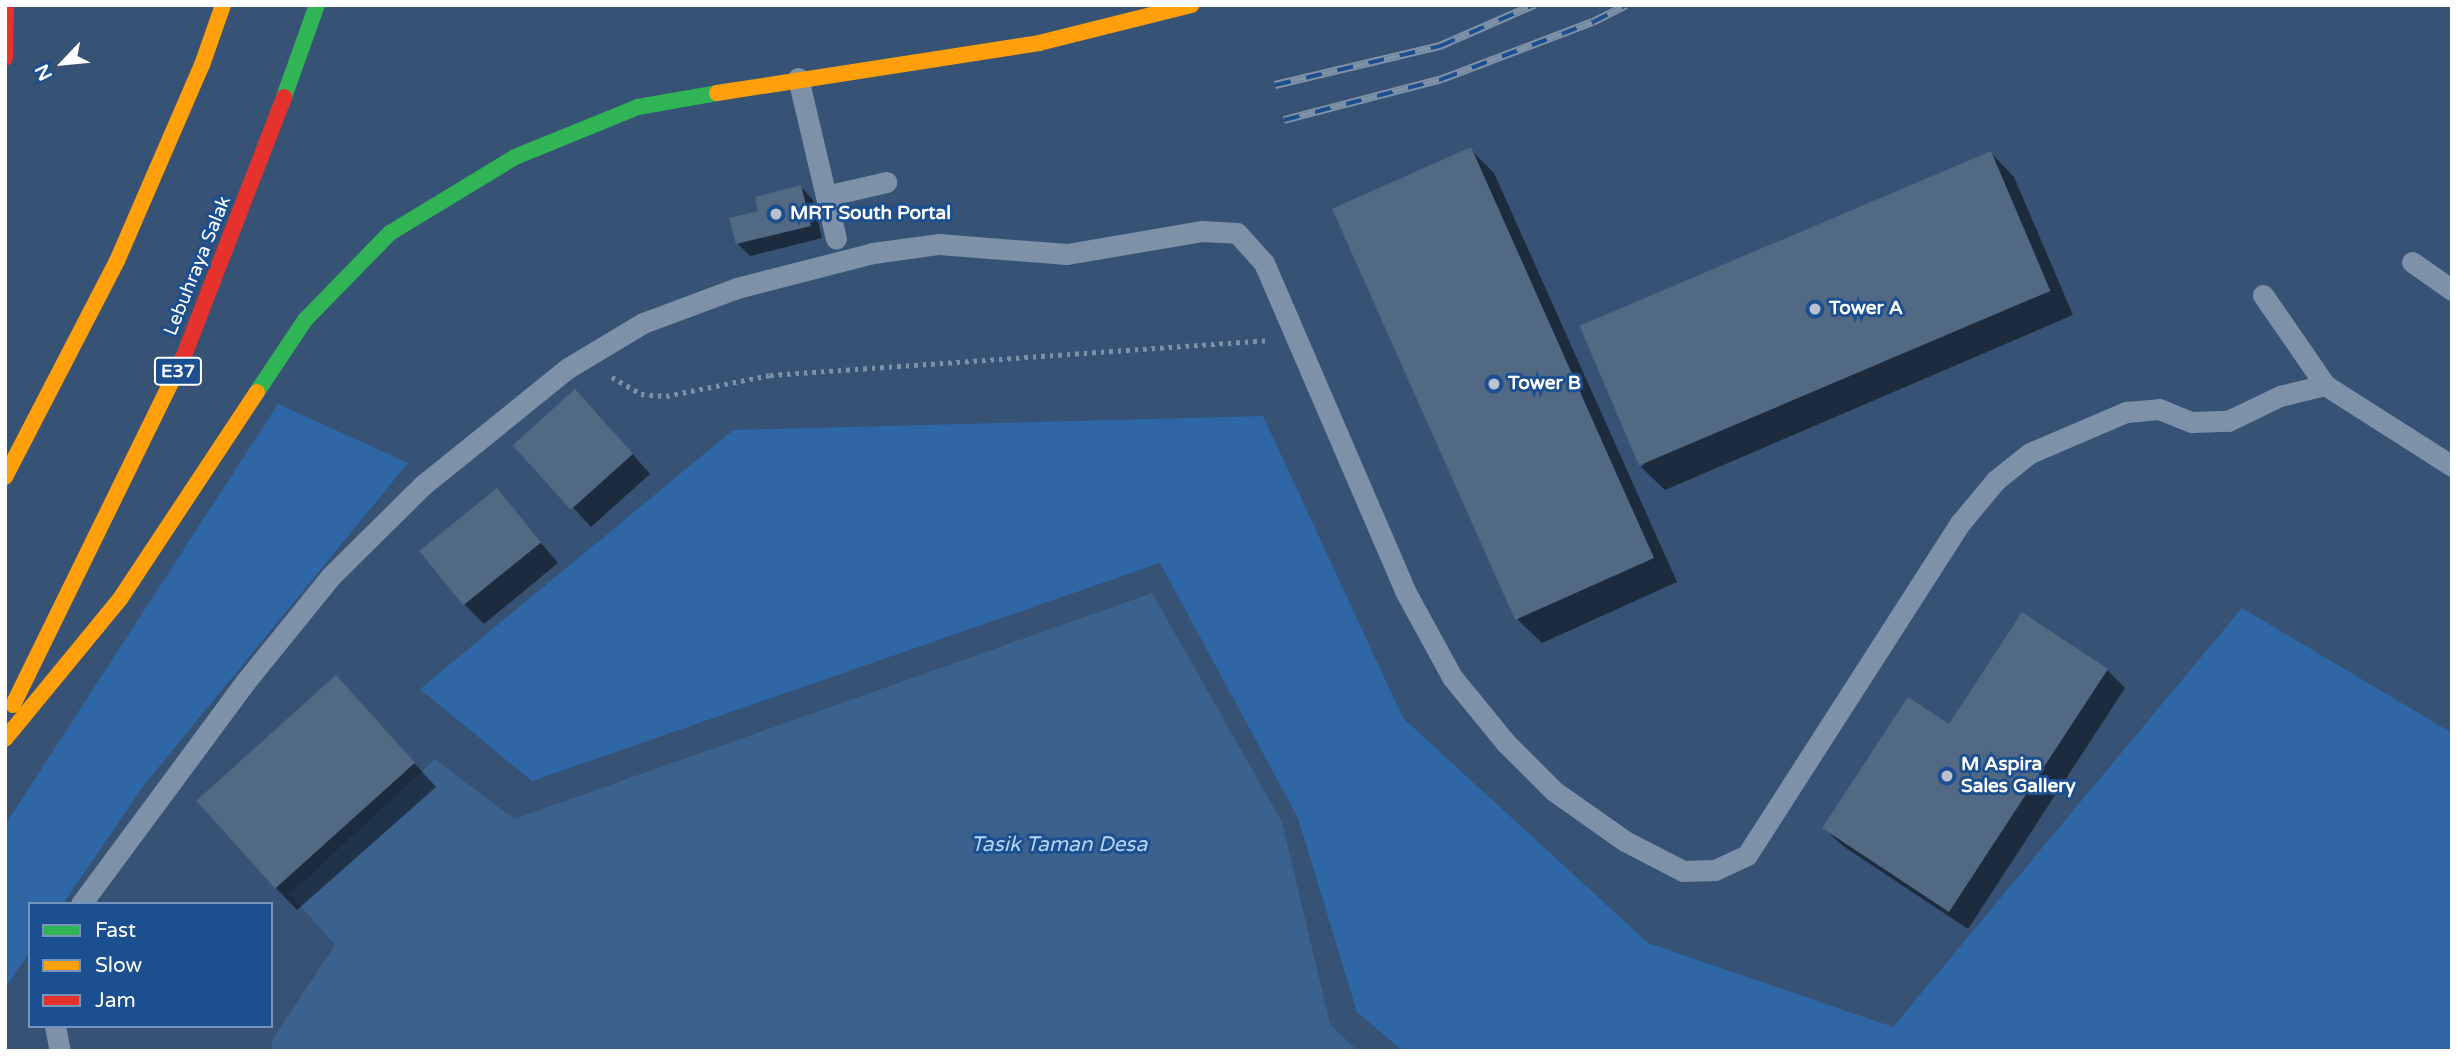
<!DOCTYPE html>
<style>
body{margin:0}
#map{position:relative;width:2457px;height:1056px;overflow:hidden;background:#365274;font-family:"Varela Round",sans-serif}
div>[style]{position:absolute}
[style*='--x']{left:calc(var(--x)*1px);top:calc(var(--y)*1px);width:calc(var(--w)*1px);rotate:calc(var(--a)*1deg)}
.green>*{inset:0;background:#2f66a5}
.water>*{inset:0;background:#3b618d}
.shadow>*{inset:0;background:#0007}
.building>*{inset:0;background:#526984;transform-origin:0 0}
.path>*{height:4.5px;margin-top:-2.25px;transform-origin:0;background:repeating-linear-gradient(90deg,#7d92a8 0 3.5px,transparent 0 8.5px)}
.lane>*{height:21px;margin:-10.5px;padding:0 10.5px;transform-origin:10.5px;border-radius:10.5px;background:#7d92a8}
.fast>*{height:16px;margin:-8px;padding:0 8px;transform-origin:8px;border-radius:8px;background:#30b455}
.slow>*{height:16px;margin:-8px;padding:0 8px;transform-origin:8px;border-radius:8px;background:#ff9f0a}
.jam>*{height:16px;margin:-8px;padding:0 8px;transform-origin:8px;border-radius:8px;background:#e5322d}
.rail>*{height:8px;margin-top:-4px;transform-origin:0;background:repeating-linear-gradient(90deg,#1b4f8f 0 16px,#7e92a7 0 32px);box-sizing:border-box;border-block:2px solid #7e92a7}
.dots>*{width:19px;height:19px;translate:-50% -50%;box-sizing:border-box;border:4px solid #1b4f8f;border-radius:50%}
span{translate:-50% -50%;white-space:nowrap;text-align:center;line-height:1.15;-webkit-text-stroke:6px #1b4f8f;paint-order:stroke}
.shield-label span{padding:2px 5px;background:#1b4f8f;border:2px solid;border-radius:5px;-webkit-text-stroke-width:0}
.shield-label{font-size:18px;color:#fff;font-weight:700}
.poi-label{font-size:19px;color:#fff;font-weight:700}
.left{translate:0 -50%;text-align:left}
.street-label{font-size:19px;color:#fff}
.water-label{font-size:21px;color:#b5d3f5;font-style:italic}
.frame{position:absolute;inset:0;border:7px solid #fff;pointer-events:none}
.legend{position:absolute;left:28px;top:902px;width:245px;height:126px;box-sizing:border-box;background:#1b4f8f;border:2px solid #7695bc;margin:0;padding:9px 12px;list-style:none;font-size:21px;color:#fff}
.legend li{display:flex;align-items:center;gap:14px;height:35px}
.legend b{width:35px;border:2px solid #7695bc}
.north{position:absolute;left:28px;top:28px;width:70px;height:70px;-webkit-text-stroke:5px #1b4f8f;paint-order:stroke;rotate:244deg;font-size:19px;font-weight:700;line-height:28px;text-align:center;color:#fff}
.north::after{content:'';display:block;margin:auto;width:24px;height:32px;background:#fff;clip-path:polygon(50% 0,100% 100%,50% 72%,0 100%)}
</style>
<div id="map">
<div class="green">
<i style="clip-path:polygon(278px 404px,408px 463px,144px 785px,63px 904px,30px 904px,30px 952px,5px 988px,5px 825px)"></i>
<i style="clip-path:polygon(1263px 416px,1403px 718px,1648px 943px,1893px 1027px,2242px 608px,2452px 733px,2452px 1051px,1403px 1051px,1357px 1012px,1298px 818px,1160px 563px,532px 781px,420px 689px,733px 430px)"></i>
</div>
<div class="water">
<i style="clip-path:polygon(1152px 593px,1282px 822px,1330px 1024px,1358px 1051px,272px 1051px,272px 1040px,335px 945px,290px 894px,435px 759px,514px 819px)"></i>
</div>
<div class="shadow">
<i style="clip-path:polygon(1470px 149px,1494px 173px,1677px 582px,1542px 643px,1518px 620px)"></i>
<i style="clip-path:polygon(1991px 153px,2014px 177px,2073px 315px,1665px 490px,1641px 467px)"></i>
<i style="clip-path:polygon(801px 187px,813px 200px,822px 238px,750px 256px,737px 243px)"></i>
<i style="clip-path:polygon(594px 410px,650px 474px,591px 527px,516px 445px)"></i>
<i style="clip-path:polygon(497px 491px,558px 563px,484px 624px,465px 605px)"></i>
<i style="clip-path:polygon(2107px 670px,2125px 688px,1968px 929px,1843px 846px,1824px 828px)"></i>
<i style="clip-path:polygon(336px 677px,436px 787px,297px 910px,274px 886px)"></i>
</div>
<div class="building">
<i style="left:1471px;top:147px;width:450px;height:152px;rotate:66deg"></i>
<i style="left:1991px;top:151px;width:152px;height:447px;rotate:67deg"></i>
<i style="clip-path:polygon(801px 185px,811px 226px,736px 244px,729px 218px,758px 211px,755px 197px)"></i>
<i style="left:575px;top:389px;width:87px;height:84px;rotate:48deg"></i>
<i style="left:497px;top:488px;width:70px;height:100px;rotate:51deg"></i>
<i style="clip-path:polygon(2022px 612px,2108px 669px,1949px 912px,1822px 828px,1908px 697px,1949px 724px)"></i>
<i style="left:336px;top:675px;width:118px;height:188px;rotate:48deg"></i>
</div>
<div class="path">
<i style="--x:612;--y:377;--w:34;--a:30"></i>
<i style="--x:641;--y:394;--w:25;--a:5"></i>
<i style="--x:666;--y:396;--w:106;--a:-11.4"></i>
<i style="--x:770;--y:375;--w:498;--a:-4"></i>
</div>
<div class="lane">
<i style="--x:798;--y:78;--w:165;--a:76.7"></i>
<i style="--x:826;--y:196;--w:62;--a:-13.1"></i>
<i style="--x:2412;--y:262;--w:49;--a:35"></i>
<i style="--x:2263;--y:295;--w:109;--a:55.4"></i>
<i style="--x:2325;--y:385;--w:151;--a:32.5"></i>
<i style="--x:81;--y:904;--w:277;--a:-53.5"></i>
<i style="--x:246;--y:681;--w:135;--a:-51"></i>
<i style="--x:331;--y:576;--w:129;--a:-44.7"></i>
<i style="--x:423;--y:485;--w:186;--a:-38.9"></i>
<i style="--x:568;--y:368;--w:87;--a:-31"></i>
<i style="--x:643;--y:323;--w:100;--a:-20.4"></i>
<i style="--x:737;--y:288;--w:140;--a:-14.4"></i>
<i style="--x:873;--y:253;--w:67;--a:-7.8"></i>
<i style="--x:939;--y:244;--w:128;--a:4.5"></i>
<i style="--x:1067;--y:254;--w:136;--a:-9.7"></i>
<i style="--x:1201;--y:231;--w:36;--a:3"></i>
<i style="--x:1237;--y:233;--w:40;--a:48"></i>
<i style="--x:1264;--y:263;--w:357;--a:66.7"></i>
<i style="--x:1405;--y:591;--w:98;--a:61.3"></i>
<i style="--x:1452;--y:677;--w:85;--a:50.7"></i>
<i style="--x:1506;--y:743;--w:68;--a:45"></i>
<i style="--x:1554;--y:791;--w:87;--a:35.2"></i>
<i style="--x:1625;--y:841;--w:65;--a:27.3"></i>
<i style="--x:1683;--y:871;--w:32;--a:-2"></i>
<i style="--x:1715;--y:870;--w:35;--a:-25"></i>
<i style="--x:1747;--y:855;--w:396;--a:-57.3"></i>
<i style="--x:1961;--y:522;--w:55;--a:-50.2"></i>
<i style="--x:1996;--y:480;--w:43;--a:-38.5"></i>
<i style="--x:2030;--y:453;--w:104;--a:-23.1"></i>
<i style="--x:2126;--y:412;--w:33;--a:-5"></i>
<i style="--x:2159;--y:409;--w:35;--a:22"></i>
<i style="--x:2192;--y:422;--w:36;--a:-2"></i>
<i style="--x:2228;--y:421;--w:58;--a:-25.7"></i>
<i style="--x:2280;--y:396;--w:46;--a:-13.7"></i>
<i style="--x:55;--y:1026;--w:25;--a:79"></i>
</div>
<div class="fast">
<i style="--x:284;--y:97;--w:98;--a:-70.3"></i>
<i style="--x:257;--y:392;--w:87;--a:-56.3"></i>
<i style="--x:305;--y:320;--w:122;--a:-45.7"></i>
<i style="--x:390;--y:233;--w:146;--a:-31.3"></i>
<i style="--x:515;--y:157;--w:133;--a:-22.1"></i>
<i style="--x:638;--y:107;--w:80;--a:-10"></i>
</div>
<div class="slow">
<i style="--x:717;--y:93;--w:326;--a:-8.8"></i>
<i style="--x:1039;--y:43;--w:157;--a:-14"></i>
<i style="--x:5;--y:477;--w:243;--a:-62.6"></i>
<i style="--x:117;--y:261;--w:214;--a:-66.6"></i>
<i style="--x:202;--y:65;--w:64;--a:-70.7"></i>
<i style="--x:13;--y:705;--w:386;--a:-63.9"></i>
<i style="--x:5;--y:739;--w:181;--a:-50.6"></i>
<i style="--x:120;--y:599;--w:248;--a:-56.5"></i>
</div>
<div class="jam">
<i style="--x:5;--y:58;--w:53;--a:-88.9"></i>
<i style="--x:183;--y:358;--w:280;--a:-68.8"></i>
</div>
<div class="rail">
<i style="--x:1275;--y:85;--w:170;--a:-13.3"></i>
<i style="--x:1440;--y:46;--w:103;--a:-23.6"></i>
<i style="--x:1284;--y:120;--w:163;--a:-14.5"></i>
<i style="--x:1442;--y:79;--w:161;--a:-20.7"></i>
<i style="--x:1593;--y:22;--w:37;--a:-27"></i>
</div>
<div class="dots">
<i style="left:776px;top:214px;background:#b9c2ce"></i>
<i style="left:1815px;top:309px;background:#b9c2ce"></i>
<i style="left:1494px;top:384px;background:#b9c2ce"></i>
<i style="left:1947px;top:776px;background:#b9c2ce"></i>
</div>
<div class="shield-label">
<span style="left:178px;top:371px">E37</span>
</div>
<div class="poi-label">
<span class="left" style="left:790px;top:214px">MRT South Portal</span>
<span class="left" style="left:1829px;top:309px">Tower A</span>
<span class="left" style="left:1508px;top:384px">Tower B</span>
<span class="left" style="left:1961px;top:776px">M Aspira<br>Sales Gallery</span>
</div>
<div class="street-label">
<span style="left:198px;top:266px;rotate:-68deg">Lebuhraya Salak</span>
</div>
<div class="water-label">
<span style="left:1059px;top:845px">Tasik Taman Desa</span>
</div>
<div class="frame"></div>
<ul class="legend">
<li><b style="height:9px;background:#30b455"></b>Fast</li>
<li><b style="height:9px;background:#ff9f0a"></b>Slow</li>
<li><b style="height:9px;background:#e5322d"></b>Jam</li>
</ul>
<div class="north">N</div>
</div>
